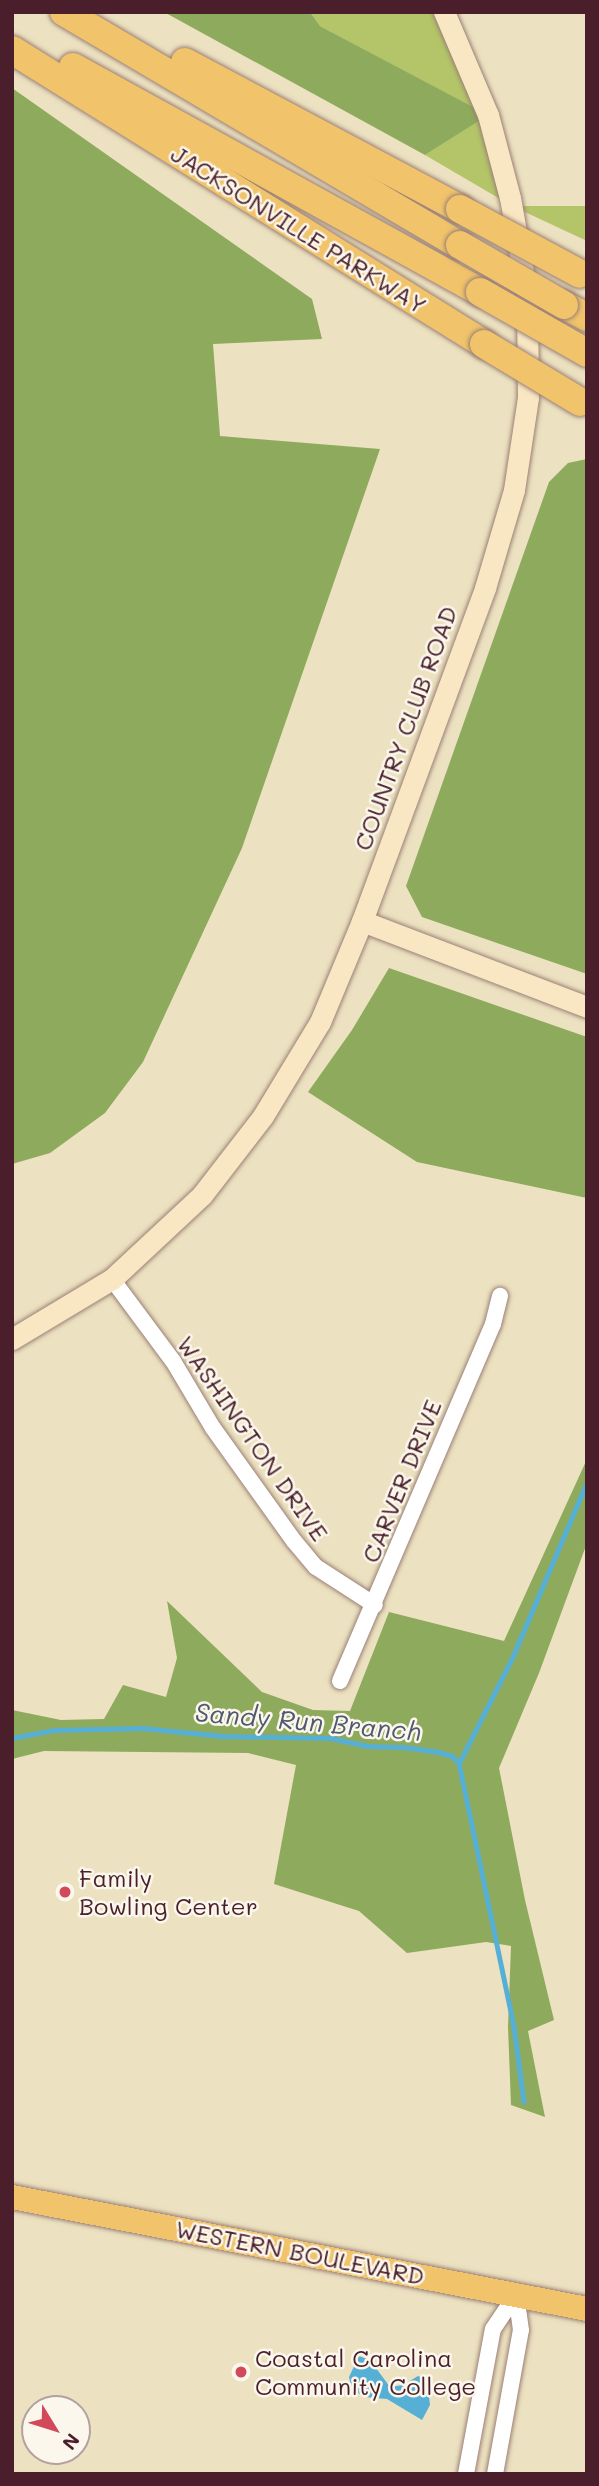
<!DOCTYPE html>
<style>
body{margin:0}
#map{position:relative;width:599px;height:2486px;overflow:hidden;background:#ece1c0;font-family:Mali,sans-serif}
div>[style]{position:absolute}
[style*='--x']{left:calc(var(--x)*1px);top:calc(var(--y)*1px);width:calc(var(--w)*1px);rotate:calc(var(--a)*1deg)}
.green>*{inset:0;background:#b3c568}
.forest>*{inset:0;background:#8eaa5c}
.water>*{inset:0;background:#56afd4}
.stream>*{height:4.5px;margin:-2.25px;padding:0 2.25px;transform-origin:2.25px;border-radius:2.25px;background:#56afd4}
.roads{filter:drop-shadow(0 0 2px #9b8076) drop-shadow(0 0 2px #9b8076)}
.street>*{height:16px;margin:-8px;padding:0 8px;transform-origin:8px;border-radius:8px;background:#fff}
.secondary>*{height:21px;margin:-10.5px;padding:0 10.5px;transform-origin:10.5px;border-radius:10.5px;background:#f9e7c3}
.primary>*{height:24px;margin:-12px;padding:0 12px;transform-origin:12px;border-radius:12px;background:#f1c36a}
.highway>*{height:28px;margin:-14px;padding:0 14px;transform-origin:14px;border-radius:14px;background:#f1c36a}
.bridges{filter:drop-shadow(0 0 2px #9b8076) drop-shadow(0 0 2px #9b8076)}
.highway-bridge>*{height:28px;margin:-14px;padding:0 14px;transform-origin:14px;border-radius:14px;background:#f1c36a}
.dots>*{width:19px;height:19px;translate:-50% -50%;box-sizing:border-box;border:4px solid #fbf7ec;border-radius:50%}
span{translate:-50% -50%;white-space:nowrap;text-align:center;line-height:1.15;-webkit-text-stroke:5px #fbf7ec;paint-order:stroke}
.street-label{font-size:24px;color:#4a1f2b}
.poi-label{font-size:24px;color:#4a1f2b}
.left{translate:0 -50%;text-align:left}
.water-label{font-size:26px;color:#4f596f;font-style:italic}
.frame{position:absolute;inset:0;border:14px solid #4a1f2b;pointer-events:none}
.north{position:absolute;left:21px;top:2395px;width:70px;height:70px;box-sizing:border-box;background:#fbf7ec;border:2px solid #b4a19f;border-radius:50%;rotate:128deg;font-size:19px;font-weight:700;line-height:28px;text-align:center;color:#4a1f2b}
.north::after{content:'';display:block;margin:auto;width:24px;height:32px;background:#d1495b;clip-path:polygon(50% 0,100% 100%,50% 72%,0 100%)}
</style>
<div id="map">
<div class="green">
<i style="clip-path:polygon(310px 12px,444px 12px,488px 115px,512px 206px,587px 206px,587px 241px,512px 206px,425px 155px,487px 115px,320px 26px)"></i>
</div>
<div class="forest">
<i style="clip-path:polygon(164px 12px,310px 12px,320px 26px,488px 115px,425px 155px)"></i>
<i style="clip-path:polygon(12px 88px,312px 299px,322px 339px,213px 344px,220px 436px,380px 449px,242px 848px,143px 1062px,105px 1113px,50px 1153px,12px 1164px)"></i>
<i style="clip-path:polygon(587px 459px,587px 974px,422px 917px,406px 886px,549px 482px,568px 463px)"></i>
<i style="clip-path:polygon(389px 968px,587px 1037px,587px 1198px,417px 1162px,308px 1092px,352px 1030px)"></i>
<i style="clip-path:polygon(587px 1459px,587px 1543px,539px 1673px,499px 1768px,525px 1900px,554px 2020px,528px 2031px,545px 2117px,511px 2105px,508px 2027px,511px 1946px,486px 1942px,407px 1953px,359px 1911px,274px 1884px,296px 1765px,248px 1753px,44px 1751px,12px 1759px,12px 1710px,61px 1720px,104px 1719px,123px 1685px,166px 1697px,177px 1658px,167px 1601px,262px 1692px,313px 1710px,350px 1711px,389px 1612px,504px 1641px)"></i>
</div>
<div class="water">
<i style="clip-path:polygon(359px 2356px,370px 2360px,390px 2387px,403px 2385px,418px 2376px,427px 2379px,430px 2405px,422px 2420px,387px 2399px,364px 2397px,352px 2389px,349px 2377px)"></i>
</div>
<div class="stream">
<i style="--x:12;--y:1738;--w:43;--a:-10.8"></i>
<i style="--x:54;--y:1730;--w:89;--a:-1.3"></i>
<i style="--x:143;--y:1728;--w:79;--a:5.8"></i>
<i style="--x:222;--y:1736;--w:108;--a:1.1"></i>
<i style="--x:330;--y:1738;--w:38;--a:12"></i>
<i style="--x:367;--y:1746;--w:37;--a:2"></i>
<i style="--x:404;--y:1747;--w:35;--a:8"></i>
<i style="--x:439;--y:1752;--w:14;--a:17"></i>
<i style="--x:452;--y:1756;--w:10;--a:45"></i>
<i style="--x:459;--y:1763;--w:270;--a:78.2"></i>
<i style="--x:514;--y:2027;--w:75;--a:82.3"></i>
<i style="--x:459;--y:1763;--w:120;--a:-63.2"></i>
<i style="--x:513;--y:1656;--w:189;--a:-67"></i>
</div>
<div class="roads">
<div class="street">
<i style="--x:112;--y:1279;--w:102;--a:53.4"></i>
<i style="--x:173;--y:1361;--w:78;--a:59.2"></i>
<i style="--x:213;--y:1428;--w:139;--a:54.4"></i>
<i style="--x:294;--y:1541;--w:34;--a:50"></i>
<i style="--x:316;--y:1567;--w:70;--a:32.8"></i>
<i style="--x:340;--y:1681;--w:388;--a:-66.8"></i>
<i style="--x:493;--y:1324;--w:29;--a:-76"></i>
<i style="--x:466;--y:2474;--w:147;--a:-79.5"></i>
<i style="--x:493;--y:2329;--w:41;--a:-55.9"></i>
<i style="--x:495;--y:2474;--w:146;--a:-79.8"></i>
<i style="--x:521;--y:2330;--w:35;--a:-98"></i>
</div>
<div class="secondary">
<i style="--x:362;--y:921;--w:241;--a:20.9"></i>
<i style="--x:12;--y:1339;--w:117;--a:-31"></i>
<i style="--x:112;--y:1279;--w:123;--a:-43"></i>
<i style="--x:202;--y:1195;--w:100;--a:-52.3"></i>
<i style="--x:263;--y:1116;--w:110;--a:-58.8"></i>
<i style="--x:320;--y:1022;--w:109;--a:-67.4"></i>
<i style="--x:362;--y:921;--w:355;--a:-69.7"></i>
<i style="--x:485;--y:588;--w:102;--a:-73.5"></i>
<i style="--x:514;--y:490;--w:94;--a:-81.4"></i>
<i style="--x:528;--y:397;--w:103;--a:-90.6"></i>
<i style="--x:527;--y:294;--w:97;--a:-100"></i>
<i style="--x:510;--y:198;--w:86;--a:-104.8"></i>
<i style="--x:488;--y:115;--w:112;--a:-113.1"></i>
</div>
<div class="primary">
<i style="--x:12;--y:2197;--w:586;--a:11.02"></i>
</div>
<div class="highway">
<i style="--x:64;--y:12;--w:459;--a:30.5"></i>
<i style="--x:12;--y:50;--w:556;--a:31.92"></i>
<i style="--x:185;--y:62;--w:312;--a:28.1"></i>
<i style="--x:73;--y:67;--w:465;--a:28.9"></i>
<i style="--x:564;--y:305;--w:26;--a:28"></i>
</div>
</div>
<div class="bridges">
<div class="highway-bridge">
<i style="--x:460;--y:209;--w:136;--a:28.4"></i>
<i style="--x:460;--y:245;--w:120;--a:30"></i>
<i style="--x:480;--y:292;--w:123;--a:29.7"></i>
<i style="--x:484;--y:344;--w:112;--a:31.1"></i>
</div>
</div>
<div class="dots">
<i style="left:65px;top:1892px;background:#d1495b"></i>
<i style="left:241px;top:2372px;background:#d1495b"></i>
</div>
<div class="street-label">
<span style="left:299px;top:229px;rotate:32deg">JACKSONVILLE PARKWAY</span>
<span style="left:405px;top:728px;rotate:-70deg">COUNTRY CLUB ROAD</span>
<span style="left:253px;top:1438px;rotate:55deg">WASHINGTON DRIVE</span>
<span style="left:401px;top:1481px;rotate:-68deg">CARVER DRIVE</span>
<span style="left:300px;top:2252px;rotate:11deg">WESTERN BOULEVARD</span>
</div>
<div class="poi-label">
<span class="left" style="left:79px;top:1892px">Family<br>Bowling Center</span>
<span class="left" style="left:255px;top:2372px">Coastal Carolina<br>Community College</span>
</div>
<div class="water-label">
<span style="left:308px;top:1722px;rotate:5deg">Sandy Run Branch</span>
</div>
<div class="frame"></div>
<div class="north">N</div>
</div>
